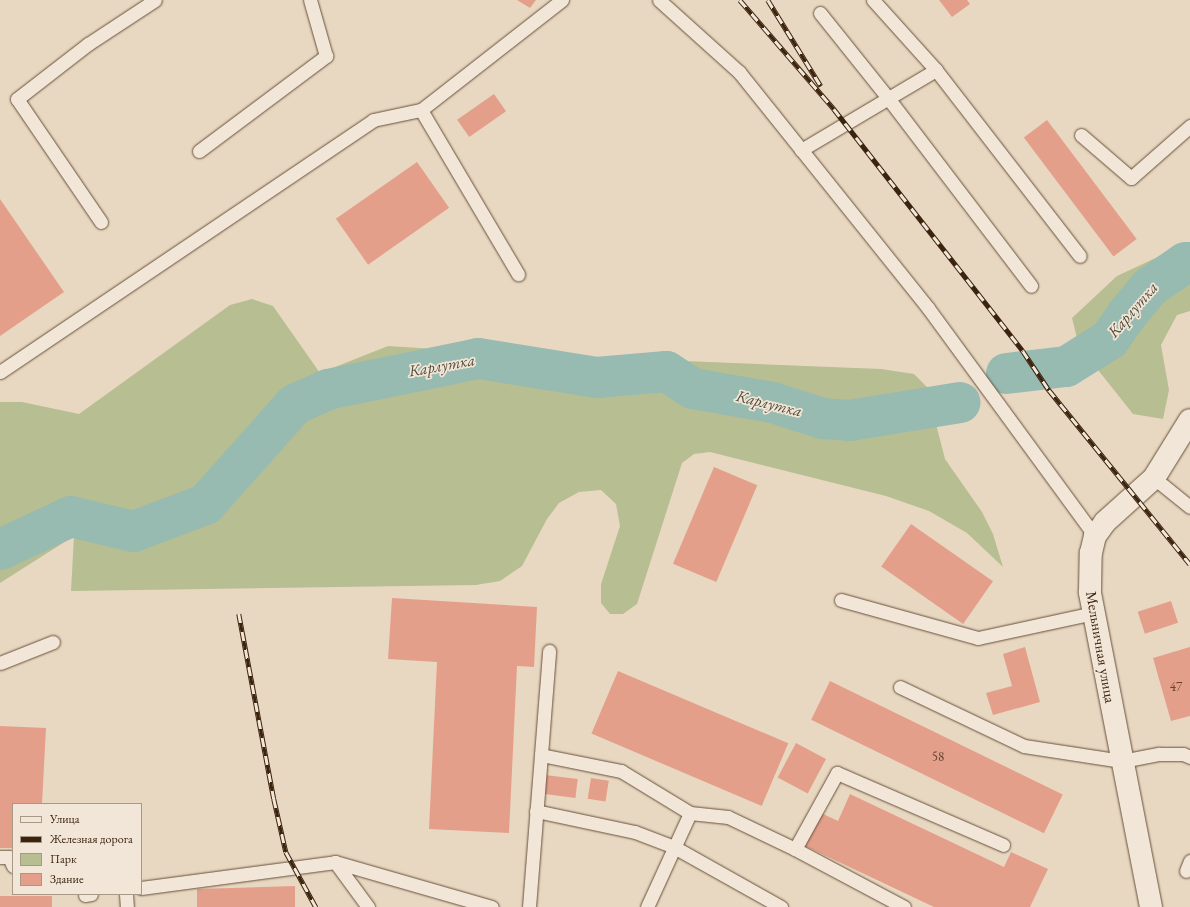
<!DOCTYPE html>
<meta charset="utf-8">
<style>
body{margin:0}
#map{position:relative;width:1190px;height:907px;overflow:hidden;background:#e9d8c1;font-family:"EB Garamond",serif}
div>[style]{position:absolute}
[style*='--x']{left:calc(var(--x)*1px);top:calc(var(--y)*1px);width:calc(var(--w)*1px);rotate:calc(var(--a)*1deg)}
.green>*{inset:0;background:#b7be92}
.river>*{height:41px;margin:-20.5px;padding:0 20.5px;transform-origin:20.5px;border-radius:20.5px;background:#97bab1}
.building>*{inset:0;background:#e49f8a;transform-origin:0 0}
.roads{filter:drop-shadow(0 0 1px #66503a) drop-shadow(0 0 1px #66503a)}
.service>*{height:13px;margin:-6.5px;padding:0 6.5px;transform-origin:6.5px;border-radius:6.5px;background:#f1e6d7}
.minor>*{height:22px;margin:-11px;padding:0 11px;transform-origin:11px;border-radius:11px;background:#f1e6d7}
.rail>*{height:4.5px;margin-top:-2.25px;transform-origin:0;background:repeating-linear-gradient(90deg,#f1e6d7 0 9px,#3b230d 0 18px);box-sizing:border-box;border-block:1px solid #3b230d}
span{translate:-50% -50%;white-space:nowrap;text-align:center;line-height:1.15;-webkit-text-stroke:3.5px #f1e6d7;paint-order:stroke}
.number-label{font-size:13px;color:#65422c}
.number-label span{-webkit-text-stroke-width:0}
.street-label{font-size:15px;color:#3b230d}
.water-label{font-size:16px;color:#524936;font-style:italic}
.legend{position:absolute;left:12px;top:803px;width:130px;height:92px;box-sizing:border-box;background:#f1e6d7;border:1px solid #a89886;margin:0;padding:5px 7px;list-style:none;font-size:12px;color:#3b230d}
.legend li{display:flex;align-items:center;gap:8px;height:20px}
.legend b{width:20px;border:1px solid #a89886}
</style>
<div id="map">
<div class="green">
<i style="clip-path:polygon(1190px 242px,1190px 311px,1177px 315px,1161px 345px,1169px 390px,1163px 419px,1133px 414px,1079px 346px,1072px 318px,1117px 276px)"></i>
<i style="clip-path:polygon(252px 299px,273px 306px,320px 373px,388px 346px,514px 354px,881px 369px,914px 374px,927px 387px,934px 406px,937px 428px,945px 459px,982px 512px,993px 534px,1003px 567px,967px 533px,929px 511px,886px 496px,710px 452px,694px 454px,682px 463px,637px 604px,623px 614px,610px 614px,601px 603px,601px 584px,620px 526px,616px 504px,601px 490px,579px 492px,559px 503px,547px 519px,522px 566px,500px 581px,476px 585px,71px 591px,74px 536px,0 583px,0 402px,22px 402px,79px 414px,230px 305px)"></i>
</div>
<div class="river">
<i style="--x:1006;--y:373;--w:60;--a:-6.7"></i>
<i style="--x:1066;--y:366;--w:51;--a:-32.1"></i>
<i style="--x:1109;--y:339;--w:33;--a:-55"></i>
<i style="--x:1128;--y:312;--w:34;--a:-50"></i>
<i style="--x:1150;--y:286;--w:42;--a:-34.4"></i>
<i style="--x:1185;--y:262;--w:5;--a:0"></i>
<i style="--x:0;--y:549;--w:77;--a:-25.2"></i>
<i style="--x:70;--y:516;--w:65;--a:13.4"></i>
<i style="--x:133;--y:531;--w:77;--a:-20.6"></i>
<i style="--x:205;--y:504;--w:134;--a:-48.3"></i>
<i style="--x:294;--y:404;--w:36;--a:-24"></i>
<i style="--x:327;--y:389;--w:154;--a:-11.6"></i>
<i style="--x:478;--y:358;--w:120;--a:9.1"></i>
<i style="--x:596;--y:377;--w:70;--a:-4.9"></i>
<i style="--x:666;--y:371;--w:31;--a:33"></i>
<i style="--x:692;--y:388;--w:81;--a:9.9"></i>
<i style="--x:772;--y:402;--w:52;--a:17.7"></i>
<i style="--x:822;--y:418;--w:27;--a:4"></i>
<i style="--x:849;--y:420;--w:112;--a:-9.2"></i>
</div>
<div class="building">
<i style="clip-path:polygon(517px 0,536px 0,530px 8px)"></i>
<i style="clip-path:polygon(939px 0,967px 0,970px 4px,952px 17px)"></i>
<i style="left:494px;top:94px;width:21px;height:45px;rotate:55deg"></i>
<i style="left:1047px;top:120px;width:149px;height:29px;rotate:53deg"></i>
<i style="left:417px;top:162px;width:56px;height:99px;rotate:55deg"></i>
<i style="clip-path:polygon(0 199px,64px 292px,0 336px)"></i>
<i style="left:714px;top:467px;width:47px;height:105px;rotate:23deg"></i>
<i style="left:911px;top:524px;width:100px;height:52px;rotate:35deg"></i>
<i style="clip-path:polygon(392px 598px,537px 607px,534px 667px,517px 666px,509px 833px,429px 829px,437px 662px,388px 659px)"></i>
<i style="left:1171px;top:601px;width:23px;height:35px;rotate:72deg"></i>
<i style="clip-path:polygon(1025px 647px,1040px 702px,993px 715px,986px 693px,1012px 686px,1003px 654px)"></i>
<i style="clip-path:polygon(1190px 647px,1190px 716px,1171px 721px,1153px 658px)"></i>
<i style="left:618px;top:671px;width:185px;height:68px;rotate:23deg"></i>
<i style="left:830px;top:681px;width:259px;height:43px;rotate:26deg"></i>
<i style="clip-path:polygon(0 726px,46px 728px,42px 804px,13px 804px,13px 848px,0 848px)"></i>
<i style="left:796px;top:743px;width:34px;height:39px;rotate:28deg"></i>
<i style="left:545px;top:775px;width:33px;height:19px;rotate:7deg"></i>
<i style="left:591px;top:778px;width:18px;height:21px;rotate:9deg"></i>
<i style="clip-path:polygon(850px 794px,1004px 867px,1011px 852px,1048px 869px,1030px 907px,934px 907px,805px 846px,821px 813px,838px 821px)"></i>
<i style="clip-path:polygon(295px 886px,295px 907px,197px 907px,197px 889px)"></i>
<i style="left:0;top:896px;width:52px;height:11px"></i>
</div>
<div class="roads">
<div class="service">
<i style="--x:659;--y:0;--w:108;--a:42"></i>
<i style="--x:739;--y:72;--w:302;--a:51.3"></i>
<i style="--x:928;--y:308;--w:283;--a:53.8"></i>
<i style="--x:873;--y:0;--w:94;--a:48"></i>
<i style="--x:820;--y:13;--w:109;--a:51.3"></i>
<i style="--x:888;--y:98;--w:236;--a:52.7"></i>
<i style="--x:421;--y:110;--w:191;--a:59.4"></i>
<i style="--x:1081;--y:135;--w:66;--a:40.7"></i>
<i style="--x:1131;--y:178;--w:79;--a:-41.4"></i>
<i style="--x:801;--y:150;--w:157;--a:-30.7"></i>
<i style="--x:936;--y:70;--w:235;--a:52.3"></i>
<i style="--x:199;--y:151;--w:159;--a:-36.8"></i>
<i style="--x:326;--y:56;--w:58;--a:-105.9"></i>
<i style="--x:101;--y:222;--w:149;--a:-124.3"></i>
<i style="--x:17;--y:99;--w:90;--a:-37.8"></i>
<i style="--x:88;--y:44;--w:80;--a:-33.3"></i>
<i style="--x:0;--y:372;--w:450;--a:-34"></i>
<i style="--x:373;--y:120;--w:49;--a:-11.8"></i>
<i style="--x:421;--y:110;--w:179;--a:-38"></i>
<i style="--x:1154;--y:478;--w:46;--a:38.9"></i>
<i style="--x:841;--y:600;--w:142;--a:15.5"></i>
<i style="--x:978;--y:638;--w:119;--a:-12.2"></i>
<i style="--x:0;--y:663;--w:57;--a:-21.6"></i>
<i style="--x:900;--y:687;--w:137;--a:25.4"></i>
<i style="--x:1024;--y:746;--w:99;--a:8.7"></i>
<i style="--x:1122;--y:761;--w:38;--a:-11"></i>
<i style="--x:1159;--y:754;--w:24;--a:0"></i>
<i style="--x:1183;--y:754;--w:8;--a:23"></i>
<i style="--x:541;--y:755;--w:82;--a:11.3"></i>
<i style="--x:621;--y:771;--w:81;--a:31.3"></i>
<i style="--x:536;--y:811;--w:101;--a:12"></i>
<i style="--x:635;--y:832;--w:42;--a:21"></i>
<i style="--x:674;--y:847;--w:123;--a:29.3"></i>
<i style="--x:0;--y:857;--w:9;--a:0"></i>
<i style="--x:9;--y:857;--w:10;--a:66"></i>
<i style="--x:335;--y:862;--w:56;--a:53.7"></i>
<i style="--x:1186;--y:871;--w:11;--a:-68"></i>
<i style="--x:141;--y:888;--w:196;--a:-7.6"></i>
<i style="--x:335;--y:862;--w:163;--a:16"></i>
<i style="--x:126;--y:894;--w:13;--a:86"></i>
<i style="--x:85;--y:895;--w:6;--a:-9"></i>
<i style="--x:529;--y:907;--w:257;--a:-85.5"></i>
<i style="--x:647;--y:907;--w:103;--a:-65.4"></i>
<i style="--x:690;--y:813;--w:38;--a:6"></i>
<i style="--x:728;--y:817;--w:74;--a:25.5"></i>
<i style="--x:904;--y:907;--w:123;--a:-152"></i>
<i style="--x:795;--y:849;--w:87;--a:-61.1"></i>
<i style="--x:837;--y:773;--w:181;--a:23.4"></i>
</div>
<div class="minor">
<i style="--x:1151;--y:907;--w:321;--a:-101"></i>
<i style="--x:1090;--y:592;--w:39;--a:-89"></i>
<i style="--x:1091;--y:553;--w:17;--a:-77"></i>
<i style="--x:1095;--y:536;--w:17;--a:-54"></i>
<i style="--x:1105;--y:522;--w:66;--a:-41.9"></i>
<i style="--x:1154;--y:478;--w:68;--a:-58.2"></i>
</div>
</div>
<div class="rail">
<i style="--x:740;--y:0;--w:144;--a:49.2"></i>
<i style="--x:834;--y:109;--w:307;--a:52"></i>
<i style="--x:1023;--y:351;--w:47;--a:56.3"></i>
<i style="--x:1049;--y:390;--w:224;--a:51"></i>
<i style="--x:768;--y:0;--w:101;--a:58.4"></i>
<i style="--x:239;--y:614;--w:188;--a:79.3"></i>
<i style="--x:274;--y:799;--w:54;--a:77.2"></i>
<i style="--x:286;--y:852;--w:63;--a:61.4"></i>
</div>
<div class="number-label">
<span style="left:1176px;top:687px">47</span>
<span style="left:938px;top:757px">58</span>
</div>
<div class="street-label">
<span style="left:1101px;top:647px;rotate:80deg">Мельничная улица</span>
</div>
<div class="water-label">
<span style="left:1133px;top:310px;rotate:-49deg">Карлутка</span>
<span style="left:442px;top:366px;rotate:-10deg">Карлутка</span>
<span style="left:769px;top:404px;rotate:14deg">Карлутка</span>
</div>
<ul class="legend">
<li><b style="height:5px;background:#f1e6d7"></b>Улица</li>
<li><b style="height:5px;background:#3b230d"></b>Железная дорога</li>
<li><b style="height:11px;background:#b7be92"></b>Парк</li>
<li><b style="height:11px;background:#e49f8a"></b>Здание</li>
</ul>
</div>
